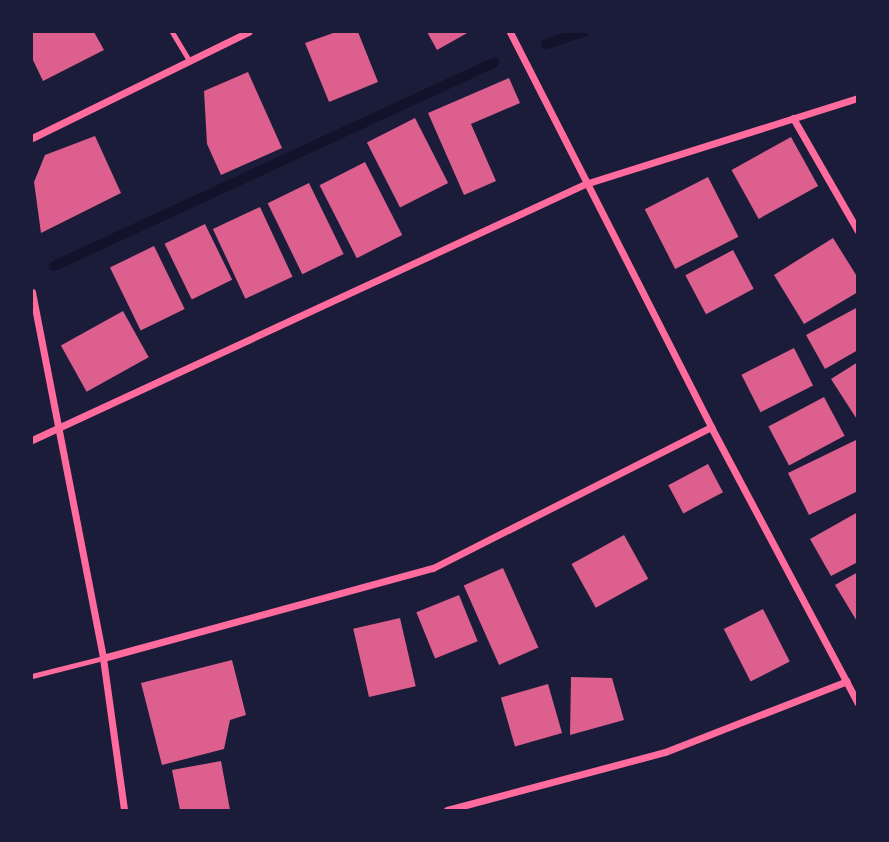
<!DOCTYPE html>
<style>
body{margin:0}
#map{position:relative;width:889px;height:842px;overflow:hidden;background:#1b1b3a;font-family:"Fira Sans",sans-serif}
div>[style]{position:absolute}
[style*='--x']{left:calc(var(--x)*1px);top:calc(var(--y)*1px);width:calc(var(--w)*1px);rotate:calc(var(--a)*1deg)}
.stream>*{height:10px;margin:-5px;padding:0 5px;transform-origin:5px;border-radius:5px;background:#12122b}
.building>*{inset:0;background:#dd5f8e;transform-origin:0 0}
.service>*{height:5px;margin:-2.5px;padding:0 2.5px;transform-origin:2.5px;border-radius:2.5px;background:#ff6b9d}
.minor>*{height:7px;margin:-3.5px;padding:0 3.5px;transform-origin:3.5px;border-radius:3.5px;background:#ff6b9d}
span{translate:-50% -50%;white-space:nowrap;text-align:center;line-height:1.15;-webkit-text-stroke:5px #1b1b3a;paint-order:stroke}
.frame{position:absolute;inset:0;border:33px solid #1b1b3a;pointer-events:none}
</style>
<div id="map">
<div class="stream">
<i style="--x:546;--y:44;--w:40;--a:-18"></i>
<i style="--x:54;--y:266;--w:485;--a:-24.8"></i>
</div>
<div class="building">
<i style="clip-path:polygon(32px 32px,94px 32px,104px 50px,43px 81px,32px 58px)"></i>
<i style="clip-path:polygon(336px 32px,358px 32px,378px 82px,329px 102px,305px 43px)"></i>
<i style="clip-path:polygon(427px 32px,469px 32px,437px 50px)"></i>
<i style="clip-path:polygon(248px 72px,282px 148px,221px 175px,207px 144px,204px 91px)"></i>
<i style="clip-path:polygon(509px 78px,520px 103px,471px 124px,496px 181px,464px 195px,428px 113px)"></i>
<i style="left:415px;top:118px;width:73px;height:54px;rotate:63deg"></i>
<i style="clip-path:polygon(95px 136px,121px 193px,41px 233px,34px 182px,45px 155px)"></i>
<i style="left:791px;top:137px;width:56px;height:68px;rotate:61deg"></i>
<i style="left:365px;top:162px;width:82px;height:51px;rotate:63deg"></i>
<i style="left:708px;top:177px;width:67px;height:71px;rotate:63deg"></i>
<i style="left:309px;top:183px;width:79px;height:46px;rotate:64deg"></i>
<i style="left:260px;top:207px;width:77px;height:52px;rotate:65deg"></i>
<i style="left:205px;top:224px;width:62px;height:45px;rotate:64deg"></i>
<i style="clip-path:polygon(833px 238px,858px 278px,858px 292px,804px 324px,774px 275px)"></i>
<i style="left:154px;top:246px;width:70px;height:49px;rotate:64deg"></i>
<i style="left:733px;top:250px;width:44px;height:54px;rotate:62deg"></i>
<i style="clip-path:polygon(858px 307px,858px 350px,825px 369px,806px 335px)"></i>
<i style="left:123px;top:311px;width:53px;height:71px;rotate:61deg"></i>
<i style="left:794px;top:348px;width:42px;height:59px;rotate:63deg"></i>
<i style="clip-path:polygon(858px 362px,858px 421px,831px 379px)"></i>
<i style="left:824px;top:397px;width:44px;height:63px;rotate:62deg"></i>
<i style="clip-path:polygon(856px 440px,858px 491px,809px 515px,788px 473px)"></i>
<i style="left:708px;top:464px;width:32px;height:45px;rotate:62deg"></i>
<i style="clip-path:polygon(858px 512px,858px 562px,831px 576px,810px 539px)"></i>
<i style="left:624px;top:535px;width:50px;height:60px;rotate:61deg"></i>
<i style="left:503px;top:568px;width:87px;height:43px;rotate:66deg"></i>
<i style="clip-path:polygon(858px 572px,858px 623px,835px 585px)"></i>
<i style="left:459px;top:595px;width:50px;height:46px;rotate:68deg"></i>
<i style="left:763px;top:609px;width:59px;height:44px;rotate:63deg"></i>
<i style="left:400px;top:618px;width:70px;height:48px;rotate:77deg"></i>
<i style="clip-path:polygon(232px 660px,246px 715px,230px 720px,224px 749px,162px 765px,141px 683px)"></i>
<i style="clip-path:polygon(571px 677px,612px 678px,624px 720px,570px 735px)"></i>
<i style="left:548px;top:684px;width:51px;height:49px;rotate:74deg"></i>
<i style="clip-path:polygon(221px 761px,230px 810px,180px 810px,172px 770px)"></i>
</div>
<div class="service">
<i style="--x:172;--y:32;--w:33;--a:59"></i>
<i style="--x:32;--y:676;--w:73;--a:-14.2"></i>
</div>
<div class="minor">
<i style="--x:510;--y:32;--w:443;--a:63"></i>
<i style="--x:711;--y:427;--w:313;--a:62"></i>
<i style="--x:793;--y:118;--w:130;--a:60.1"></i>
<i style="--x:32;--y:138;--w:241;--a:-26.1"></i>
<i style="--x:32;--y:292;--w:373;--a:79"></i>
<i style="--x:103;--y:658;--w:153;--a:82.1"></i>
<i style="--x:32;--y:440;--w:609;--a:-24.84"></i>
<i style="--x:585;--y:184;--w:286;--a:-17.5"></i>
<i style="--x:103;--y:658;--w:342;--a:-15.3"></i>
<i style="--x:433;--y:568;--w:312;--a:-26.9"></i>
<i style="--x:447;--y:810;--w:226;--a:-14.9"></i>
<i style="--x:665;--y:752;--w:195;--a:-21.3"></i>
</div>
<div class="frame"></div>
</div>
